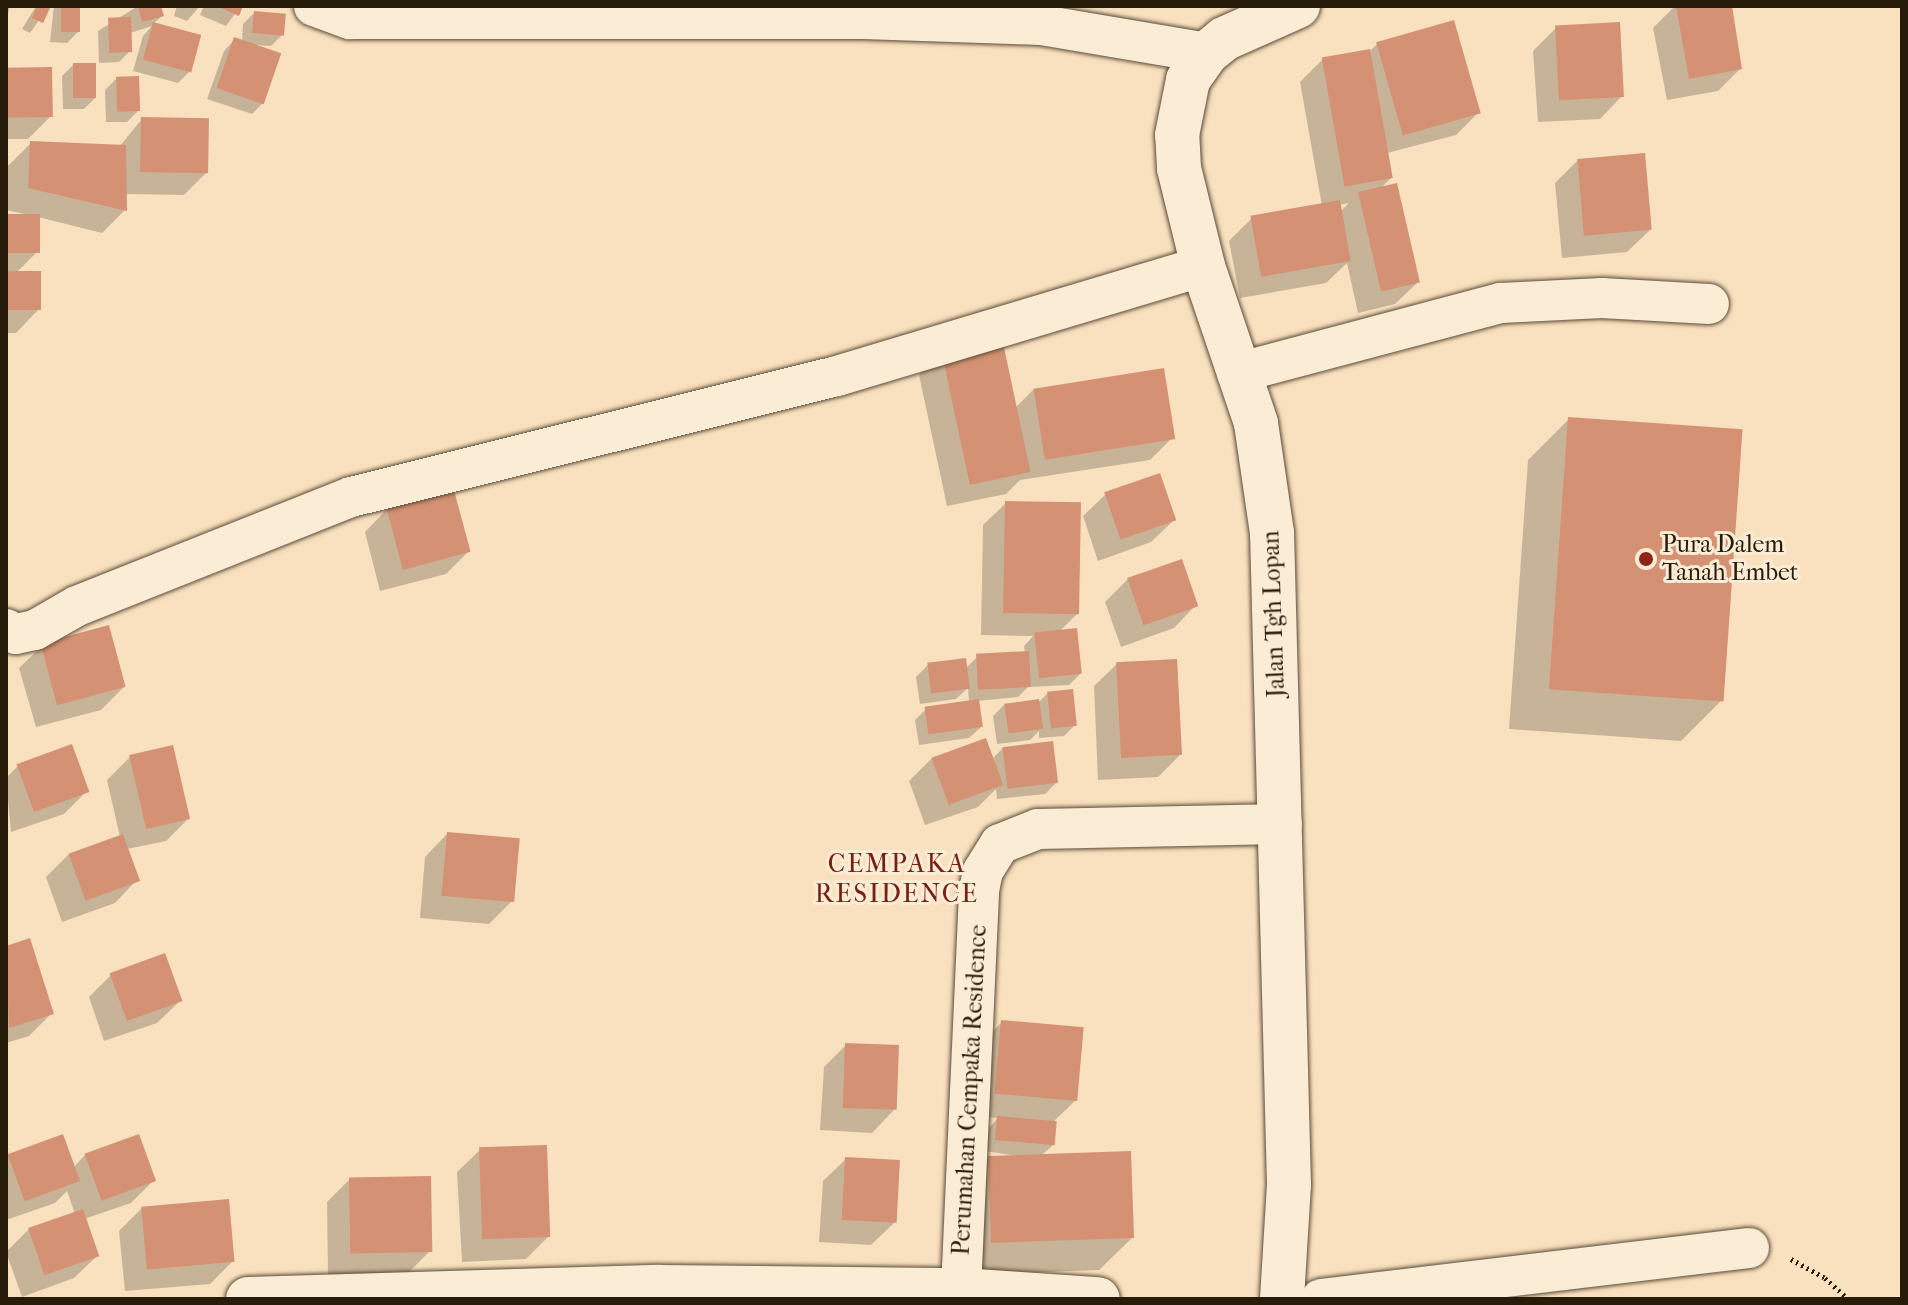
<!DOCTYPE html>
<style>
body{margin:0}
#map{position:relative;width:1908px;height:1305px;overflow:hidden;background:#f9e1bf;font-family:"IM FELL French Canon",serif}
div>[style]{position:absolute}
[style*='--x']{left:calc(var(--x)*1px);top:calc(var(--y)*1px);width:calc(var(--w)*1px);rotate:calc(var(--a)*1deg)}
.shadow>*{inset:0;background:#0003}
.building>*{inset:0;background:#d59173;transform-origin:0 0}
.path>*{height:5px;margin-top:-2.5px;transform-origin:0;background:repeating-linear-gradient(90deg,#271b0a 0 2px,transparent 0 6px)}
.roads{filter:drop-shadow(0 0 2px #5c4c37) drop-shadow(0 0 2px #5c4c37)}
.minor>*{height:40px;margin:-20px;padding:0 20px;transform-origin:20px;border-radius:20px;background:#fbecd5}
.tertiary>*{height:44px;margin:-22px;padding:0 22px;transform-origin:22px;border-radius:22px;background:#fbecd5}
.dots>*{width:22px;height:22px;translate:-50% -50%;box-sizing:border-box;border:4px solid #fbecd5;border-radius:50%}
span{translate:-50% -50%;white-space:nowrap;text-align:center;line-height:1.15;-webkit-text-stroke:6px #fbecd5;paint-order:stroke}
.poi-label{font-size:24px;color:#271b0a}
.left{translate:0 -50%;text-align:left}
.street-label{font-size:24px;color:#271b0a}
.neighbourhood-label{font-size:26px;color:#7a1f14;letter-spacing:2px}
.frame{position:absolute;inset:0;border:8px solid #271b0a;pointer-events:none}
</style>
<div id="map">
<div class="shadow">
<i style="clip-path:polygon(6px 6px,10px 6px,6px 22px)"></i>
<i style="clip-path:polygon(36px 6px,49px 6px,30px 33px,22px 29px)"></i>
<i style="clip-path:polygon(54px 6px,78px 6px,78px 32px,67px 43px,50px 42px)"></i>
<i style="clip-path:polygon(138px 6px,159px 6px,162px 16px,153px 24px,190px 71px,178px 83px,133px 71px,143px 36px,152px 26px,130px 33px,130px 51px,119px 62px,99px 63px,98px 31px)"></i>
<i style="clip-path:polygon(177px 6px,200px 6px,187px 21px,174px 16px)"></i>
<i style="clip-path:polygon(204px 6px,241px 6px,226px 26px,200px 15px)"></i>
<i style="clip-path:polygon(1675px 6px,1730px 6px,1740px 69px,1718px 91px,1667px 100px,1653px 28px)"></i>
<i style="clip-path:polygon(254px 13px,282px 35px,271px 46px,256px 45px,263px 103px,252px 114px,207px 99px,224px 51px,235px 39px,242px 42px,243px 24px)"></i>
<i style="clip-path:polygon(1556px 28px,1622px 96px,1600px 119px,1538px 122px,1533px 51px)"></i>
<i style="clip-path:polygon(evenodd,1377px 44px,1479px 112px,1456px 135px,1387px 153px,1391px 178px,1379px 190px,1418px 282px,1395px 304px,1358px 313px,1347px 263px,1326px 283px,1240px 298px,1229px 241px,1252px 218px,1322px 206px,1300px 82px,1323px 59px,1370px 51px,1377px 44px,1349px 203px,1340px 212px,1339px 205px,1349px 203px)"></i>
<i style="clip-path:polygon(73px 65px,95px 98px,84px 109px,63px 109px,62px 76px)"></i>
<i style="clip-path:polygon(6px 70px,51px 116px,28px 139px,6px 139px)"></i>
<i style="clip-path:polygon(116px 79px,138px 111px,127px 122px,106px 122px,105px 90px)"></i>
<i style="clip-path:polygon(142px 119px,207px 172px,184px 195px,125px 194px,125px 210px,102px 233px,38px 217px,37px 252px,16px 273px,38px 310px,16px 333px,6px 333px,6px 216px,25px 214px,6px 210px,8px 166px,31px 143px,119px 147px)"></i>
<i style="clip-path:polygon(1578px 160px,1650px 230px,1627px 252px,1562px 258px,1555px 183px)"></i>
<i style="clip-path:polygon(942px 352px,1015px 408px,1034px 389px,1172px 438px,1150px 460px,1020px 480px,1006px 494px,947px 506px,919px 375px)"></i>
<i style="clip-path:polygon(1569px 419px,1722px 700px,1681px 741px,1509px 729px,1528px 460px)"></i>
<i style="clip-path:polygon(1106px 494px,1174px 520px,1151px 542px,1098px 561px,1083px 516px)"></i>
<i style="clip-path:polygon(1006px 503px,1077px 614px,1059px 632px,1080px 674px,1069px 685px,1028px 687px,1018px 697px,977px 701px,981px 727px,969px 738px,919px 745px,915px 720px,926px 709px,969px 702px,968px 688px,956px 699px,920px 704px,916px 677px,928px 665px,965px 669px,977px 657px,1025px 653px,1024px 646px,1033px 636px,981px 635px,983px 525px)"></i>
<i style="clip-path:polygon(387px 509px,469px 551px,446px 574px,380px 591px,365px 532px)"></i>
<i style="clip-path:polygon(1128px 579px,1196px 605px,1174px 628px,1121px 647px,1105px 602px)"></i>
<i style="clip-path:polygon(42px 646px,124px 687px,101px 710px,36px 727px,19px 668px)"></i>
<i style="clip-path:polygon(1117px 664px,1180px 755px,1158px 777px,1098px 780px,1094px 686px)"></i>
<i style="clip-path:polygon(1048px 693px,1075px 725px,1064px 736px,1039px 738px,1039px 731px,1030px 740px,997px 744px,993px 716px,1004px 705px,1040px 701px)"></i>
<i style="clip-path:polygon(1003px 748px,1056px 783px,1045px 794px,997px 799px,996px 789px,978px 807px,925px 825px,909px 781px,932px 758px,992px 759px)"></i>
<i style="clip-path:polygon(130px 757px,188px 819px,166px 841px,127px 849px,137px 880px,115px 903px,62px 922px,46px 877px,69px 854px,120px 837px,107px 780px)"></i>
<i style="clip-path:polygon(18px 766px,86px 792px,64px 814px,11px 832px,6px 778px)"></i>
<i style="clip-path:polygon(447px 834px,512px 901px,489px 924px,420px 918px,425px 857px)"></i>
<i style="clip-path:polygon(29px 941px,52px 1013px,29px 1036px,6px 1043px,6px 948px)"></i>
<i style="clip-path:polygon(111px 975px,180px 1001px,157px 1023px,104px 1041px,89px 997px)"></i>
<i style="clip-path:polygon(1002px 1022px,1076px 1100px,1055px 1120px,1054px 1144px,1042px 1155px,1132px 1238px,1099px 1270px,959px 1275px,957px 1190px,989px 1157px,1017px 1156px,985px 1151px,987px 1130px,998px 1118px,974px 1116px,979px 1045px)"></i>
<i style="clip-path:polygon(846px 1045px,894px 1110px,872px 1133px,820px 1130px,824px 1067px)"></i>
<i style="clip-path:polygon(480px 1150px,549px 1236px,526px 1259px,462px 1262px,457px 1172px)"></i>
<i style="clip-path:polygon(8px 1155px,73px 1168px,85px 1155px,154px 1180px,131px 1203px,84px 1219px,97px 1256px,74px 1278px,22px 1297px,6px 1252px,29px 1229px,75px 1214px,67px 1191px,55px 1203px,6px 1220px)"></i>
<i style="clip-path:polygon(846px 1159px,894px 1223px,871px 1245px,819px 1242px,823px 1181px)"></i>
<i style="clip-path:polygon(350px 1179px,430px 1251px,407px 1274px,328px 1275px,327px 1202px)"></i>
<i style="clip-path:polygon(142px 1208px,233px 1261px,210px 1284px,125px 1291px,119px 1231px)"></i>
</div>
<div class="building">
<i style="clip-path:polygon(37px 6px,51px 6px,43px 23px,32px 18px)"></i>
<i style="left:61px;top:6px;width:19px;height:26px"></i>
<i style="clip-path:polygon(138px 6px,161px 6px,164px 16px,142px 22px)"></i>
<i style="clip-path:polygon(216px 6px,243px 6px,239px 16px)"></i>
<i style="clip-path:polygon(1676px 6px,1732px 6px,1742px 69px,1689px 79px)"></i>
<i style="left:254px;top:11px;width:32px;height:22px;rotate:5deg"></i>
<i style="left:131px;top:17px;width:35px;height:23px;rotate:88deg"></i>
<i style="left:1454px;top:20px;width:97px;height:81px;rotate:74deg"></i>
<i style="left:153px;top:22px;width:50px;height:39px;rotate:15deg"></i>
<i style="left:1620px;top:22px;width:75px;height:65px;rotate:87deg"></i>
<i style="left:234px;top:37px;width:50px;height:54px;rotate:19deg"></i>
<i style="left:1370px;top:49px;width:131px;height:49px;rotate:80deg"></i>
<i style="left:73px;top:63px;width:23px;height:35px"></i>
<i style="left:52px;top:67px;width:50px;height:46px;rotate:89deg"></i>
<i style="left:139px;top:76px;width:35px;height:23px;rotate:88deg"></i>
<i style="left:141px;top:117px;width:68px;height:55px;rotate:1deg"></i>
<i style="clip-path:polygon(30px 141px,126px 145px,127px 211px,28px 188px)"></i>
<i style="left:1645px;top:153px;width:77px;height:68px;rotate:85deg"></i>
<i style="left:1397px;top:183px;width:102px;height:40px;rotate:77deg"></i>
<i style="left:1340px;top:200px;width:62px;height:91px;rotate:80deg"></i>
<i style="left:6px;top:214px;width:34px;height:39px"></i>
<i style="left:6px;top:271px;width:35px;height:39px"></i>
<i style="left:1002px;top:338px;width:137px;height:62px;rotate:78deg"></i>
<i style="left:1164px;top:368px;width:72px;height:132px;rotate:81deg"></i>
<i style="left:1568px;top:417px;width:175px;height:273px;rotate:4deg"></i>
<i style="left:1160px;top:473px;width:50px;height:59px;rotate:71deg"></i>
<i style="left:454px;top:490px;width:64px;height:70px;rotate:75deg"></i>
<i style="left:1005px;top:501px;width:76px;height:112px;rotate:1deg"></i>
<i style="left:1182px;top:559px;width:50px;height:58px;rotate:71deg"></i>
<i style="left:109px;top:625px;width:64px;height:71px;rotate:75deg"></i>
<i style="left:1077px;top:628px;width:46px;height:43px;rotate:84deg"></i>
<i style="left:1029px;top:651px;width:36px;height:53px;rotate:87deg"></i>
<i style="left:966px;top:658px;width:31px;height:39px;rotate:83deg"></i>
<i style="left:1177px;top:659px;width:96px;height:61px;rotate:87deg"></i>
<i style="left:1073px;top:689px;width:37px;height:26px;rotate:84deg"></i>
<i style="left:979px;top:699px;width:28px;height:55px;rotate:82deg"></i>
<i style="left:1039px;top:699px;width:30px;height:35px;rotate:82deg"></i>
<i style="left:986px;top:738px;width:50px;height:58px;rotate:70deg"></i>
<i style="left:1053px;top:741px;width:42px;height:51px;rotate:83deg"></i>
<i style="left:72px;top:744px;width:51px;height:59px;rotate:70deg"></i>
<i style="left:173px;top:745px;width:76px;height:45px;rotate:77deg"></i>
<i style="left:447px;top:832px;width:73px;height:64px;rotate:5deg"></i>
<i style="left:123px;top:834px;width:50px;height:58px;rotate:70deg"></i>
<i style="clip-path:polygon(30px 938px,54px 1014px,9px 1028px,6px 946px)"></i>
<i style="left:165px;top:953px;width:51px;height:59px;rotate:70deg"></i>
<i style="left:1001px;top:1020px;width:83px;height:74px;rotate:5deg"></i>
<i style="left:845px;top:1043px;width:54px;height:65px;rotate:2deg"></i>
<i style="left:997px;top:1116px;width:60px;height:24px;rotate:5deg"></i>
<i style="left:63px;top:1134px;width:50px;height:59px;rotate:70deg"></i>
<i style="left:139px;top:1134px;width:50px;height:58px;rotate:70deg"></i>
<i style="left:547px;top:1145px;width:92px;height:68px;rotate:88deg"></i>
<i style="left:1131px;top:1151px;width:87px;height:143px;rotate:88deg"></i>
<i style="left:845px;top:1157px;width:55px;height:63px;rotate:3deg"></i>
<i style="left:431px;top:1176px;width:76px;height:82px;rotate:89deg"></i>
<i style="left:229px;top:1199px;width:63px;height:88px;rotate:85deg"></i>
<i style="left:83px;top:1209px;width:50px;height:58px;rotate:71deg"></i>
</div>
<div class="path">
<i style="--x:1791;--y:1259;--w:39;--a:29"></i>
<i style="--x:1825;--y:1278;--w:31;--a:42"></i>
</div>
<div class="roads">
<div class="minor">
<i style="--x:314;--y:6;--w:38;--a:20"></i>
<i style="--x:350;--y:19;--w:513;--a:0"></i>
<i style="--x:863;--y:19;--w:179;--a:1.9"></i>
<i style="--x:1042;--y:25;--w:167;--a:9.6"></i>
<i style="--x:1237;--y:373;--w:273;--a:-14.9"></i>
<i style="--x:1501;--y:303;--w:101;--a:-2.8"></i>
<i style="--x:1602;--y:298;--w:107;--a:3.2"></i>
<i style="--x:6;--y:629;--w:11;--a:27"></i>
<i style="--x:16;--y:634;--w:19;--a:-12"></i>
<i style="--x:35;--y:630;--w:48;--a:-29.7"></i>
<i style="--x:77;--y:606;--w:295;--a:-21.7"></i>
<i style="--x:351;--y:497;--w:501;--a:-13.98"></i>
<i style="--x:837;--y:376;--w:382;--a:-16.7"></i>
<i style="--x:961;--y:1290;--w:399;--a:-87.4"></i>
<i style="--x:979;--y:891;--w:20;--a:-79"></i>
<i style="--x:983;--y:871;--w:32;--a:-58"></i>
<i style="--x:1000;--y:844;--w:41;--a:-21.5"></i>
<i style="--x:1038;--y:829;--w:244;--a:-1.2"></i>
<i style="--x:1321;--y:1299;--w:431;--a:-6.8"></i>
</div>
<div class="tertiary">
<i style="--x:248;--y:1299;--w:411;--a:-1.7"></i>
<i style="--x:659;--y:1287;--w:302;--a:0.6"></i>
<i style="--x:961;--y:1290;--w:137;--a:3.8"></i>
<i style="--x:1282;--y:1299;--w:114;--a:-86.5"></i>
<i style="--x:1289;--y:1185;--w:652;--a:-91.49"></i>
<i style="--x:1272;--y:533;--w:111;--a:-98.3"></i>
<i style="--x:1256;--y:423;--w:166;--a:-108.7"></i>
<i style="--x:1203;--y:266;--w:101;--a:-103.8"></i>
<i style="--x:1179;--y:168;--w:33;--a:-93"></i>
<i style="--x:1177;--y:135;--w:56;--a:-78.7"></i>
<i style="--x:1188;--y:80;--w:33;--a:-55"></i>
<i style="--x:1207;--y:53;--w:22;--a:-39"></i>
<i style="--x:1224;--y:39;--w:81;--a:-24"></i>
</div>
</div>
<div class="dots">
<i style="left:1646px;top:559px;background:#8f2418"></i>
</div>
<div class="poi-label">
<span class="left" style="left:1662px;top:559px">Pura Dalem<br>Tanah Embet</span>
</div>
<div class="street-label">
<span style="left:1274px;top:614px;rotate:-92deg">Jalan Tgh Lopan</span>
<span style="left:970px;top:1090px;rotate:-87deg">Perumahan Cempaka Residence</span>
</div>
<div class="neighbourhood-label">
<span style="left:897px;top:879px">CEMPAKA<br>RESIDENCE</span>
</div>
<div class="frame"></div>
</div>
